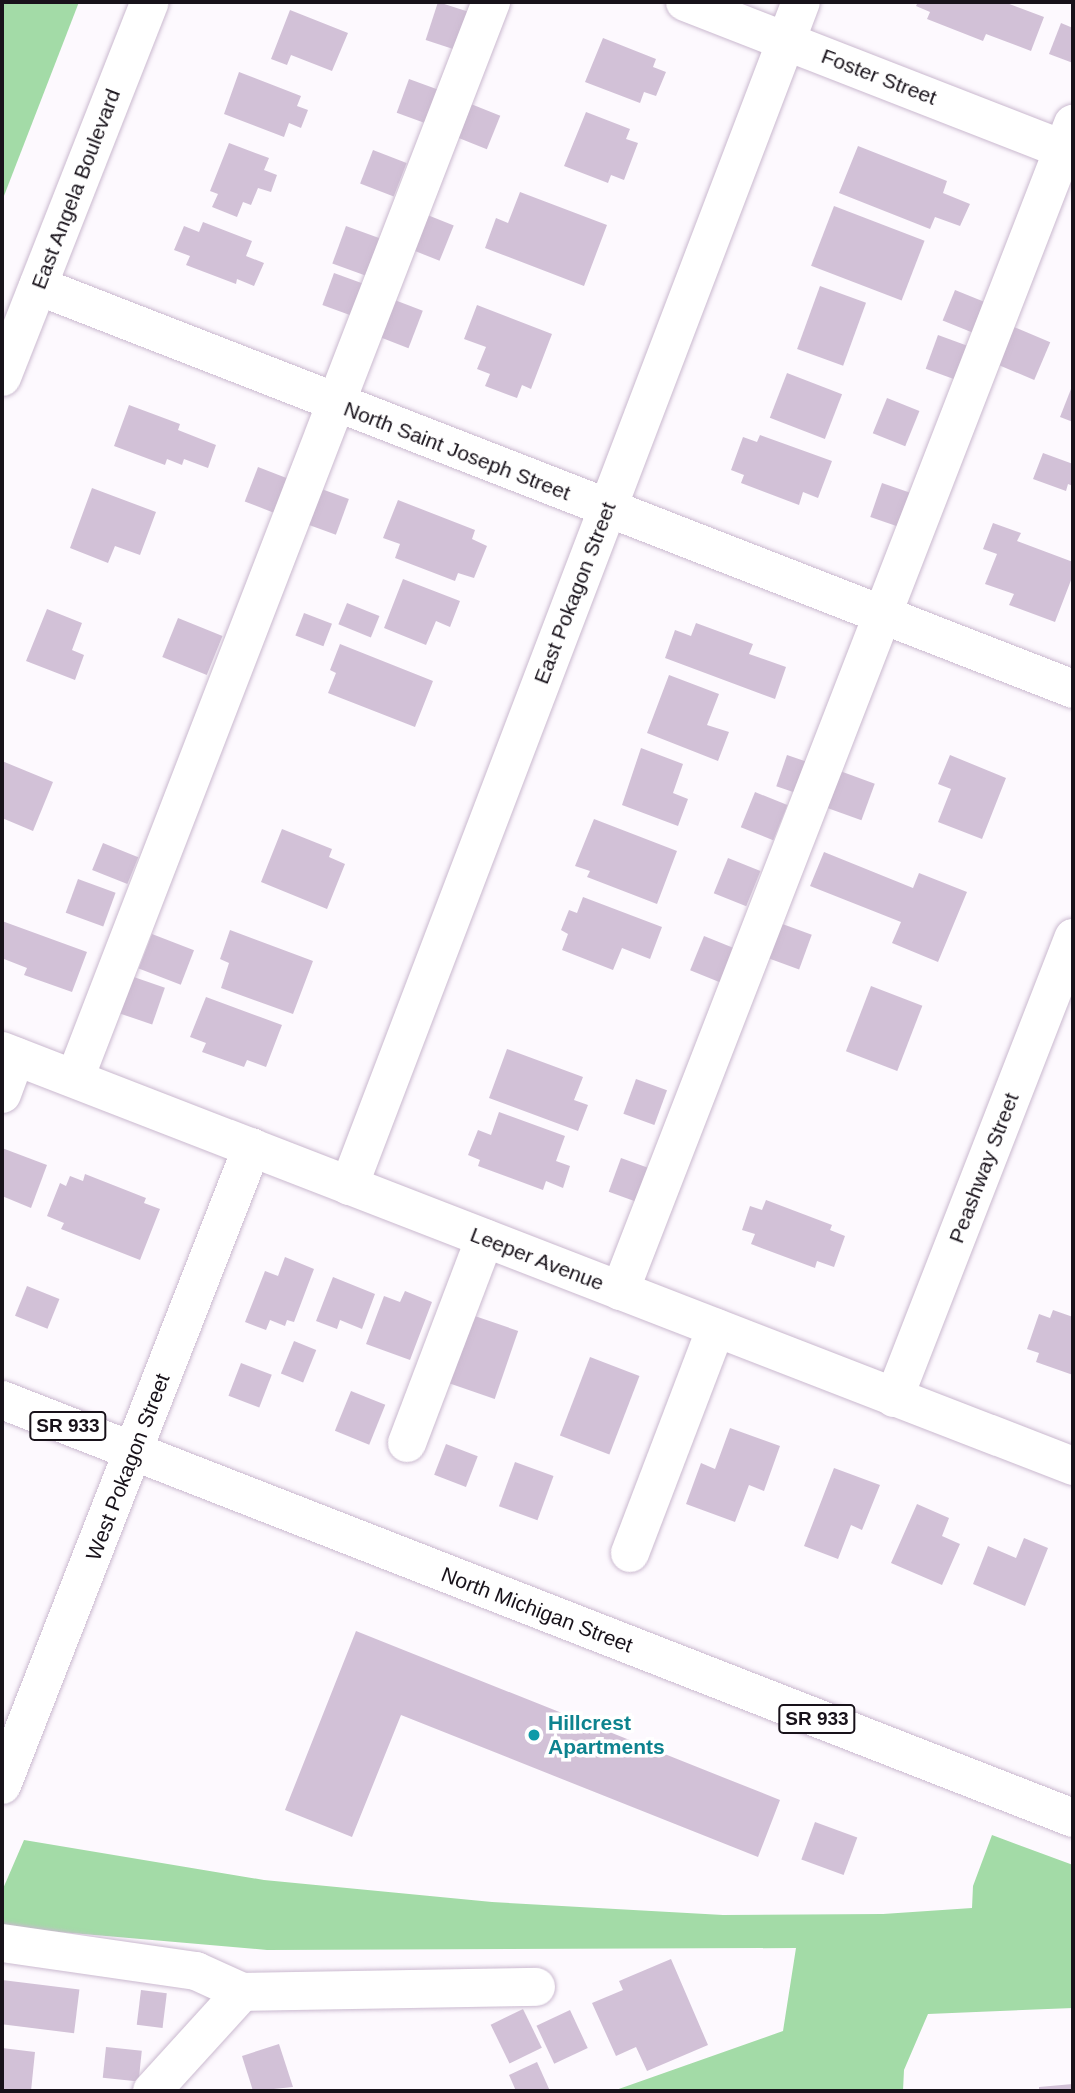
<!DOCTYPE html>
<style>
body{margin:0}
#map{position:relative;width:1075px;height:2093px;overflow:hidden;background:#fdf9fe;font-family:Helvetica,sans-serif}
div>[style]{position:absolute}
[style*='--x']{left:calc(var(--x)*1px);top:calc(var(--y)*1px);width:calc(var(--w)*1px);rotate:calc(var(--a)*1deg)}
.green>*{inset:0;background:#a3dba7}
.building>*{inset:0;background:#d2c1d7;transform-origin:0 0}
.roads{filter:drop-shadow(0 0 2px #cab9cf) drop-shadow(0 0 2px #cab9cf)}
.minor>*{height:38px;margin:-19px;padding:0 19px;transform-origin:19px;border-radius:19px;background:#fff}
.major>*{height:38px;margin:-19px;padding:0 19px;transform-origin:19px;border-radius:19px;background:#fff}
.dots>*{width:19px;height:19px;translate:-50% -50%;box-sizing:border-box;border:4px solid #fff;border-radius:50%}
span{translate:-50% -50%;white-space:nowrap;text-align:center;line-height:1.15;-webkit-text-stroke:7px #fff;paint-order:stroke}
.shield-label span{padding:2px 5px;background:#fff;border:2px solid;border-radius:5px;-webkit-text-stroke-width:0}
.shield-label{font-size:19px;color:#18121a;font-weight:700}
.street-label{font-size:21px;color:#18121a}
.culture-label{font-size:21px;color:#0d838f;font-weight:700}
.left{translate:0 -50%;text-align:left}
.frame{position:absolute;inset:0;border:4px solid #18121a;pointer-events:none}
</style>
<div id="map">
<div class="green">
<i style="clip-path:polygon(2px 2px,79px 2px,2px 201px)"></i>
<i style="clip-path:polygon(992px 1835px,1073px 1865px,1073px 2008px,928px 2014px,904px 2070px,903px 2091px,613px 2091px,783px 2031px,796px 1948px,267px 1950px,2px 1927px,2px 1891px,24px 1840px,264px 1880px,492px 1902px,723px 1915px,883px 1914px,972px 1908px,973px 1886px)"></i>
</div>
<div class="building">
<i style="left:438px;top:2px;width:36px;height:40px;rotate:18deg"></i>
<i style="clip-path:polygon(918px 2px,1004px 2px,1044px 17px,1031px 51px,986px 34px,983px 41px,927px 19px,930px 12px,916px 6px)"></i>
<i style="clip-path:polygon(290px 10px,348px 33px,332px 71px,291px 55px,287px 65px,271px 59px)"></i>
<i style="clip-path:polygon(1061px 23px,1073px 28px,1073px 63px,1049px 54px)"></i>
<i style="clip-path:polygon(603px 38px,656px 59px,653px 67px,666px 72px,656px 96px,644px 92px,640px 103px,585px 82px)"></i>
<i style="clip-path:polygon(239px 72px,301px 96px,297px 106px,308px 110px,301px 128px,289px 123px,284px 137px,224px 114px)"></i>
<i style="left:409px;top:79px;width:35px;height:36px;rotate:20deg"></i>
<i style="left:466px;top:102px;width:37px;height:36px;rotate:22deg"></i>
<i style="clip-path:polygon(586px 112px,630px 129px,626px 139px,638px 143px,624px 180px,611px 175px,608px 183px,564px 166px)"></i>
<i style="clip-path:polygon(229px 143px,269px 158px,264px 170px,277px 175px,271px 192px,258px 188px,251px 205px,243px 202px,237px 217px,212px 207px,218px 194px,210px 191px)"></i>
<i style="clip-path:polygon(858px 146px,947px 181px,943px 193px,970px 204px,960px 226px,935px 217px,930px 229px,839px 193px)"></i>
<i style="left:373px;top:150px;width:36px;height:36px;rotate:21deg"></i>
<i style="clip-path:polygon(520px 192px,607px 225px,584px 286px,485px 248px,496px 218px,508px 223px)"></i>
<i style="left:834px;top:206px;width:97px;height:64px;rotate:21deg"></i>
<i style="left:425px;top:214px;width:31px;height:38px;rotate:22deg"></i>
<i style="clip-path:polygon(203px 222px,252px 241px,246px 256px,264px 263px,254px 286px,237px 279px,236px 284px,186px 265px,190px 256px,174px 250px,184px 226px,199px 232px)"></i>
<i style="left:346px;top:226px;width:41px;height:40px;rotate:20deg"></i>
<i style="left:334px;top:273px;width:35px;height:34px;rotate:20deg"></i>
<i style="left:820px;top:286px;width:49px;height:67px;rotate:20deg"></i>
<i style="left:955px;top:290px;width:38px;height:33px;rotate:22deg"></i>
<i style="left:392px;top:299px;width:33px;height:40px;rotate:21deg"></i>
<i style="clip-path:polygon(477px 305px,552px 334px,531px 389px,522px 385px,517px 398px,485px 386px,490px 374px,477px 369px,486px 347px,464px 339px)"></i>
<i style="left:1007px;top:324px;width:47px;height:41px;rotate:23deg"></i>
<i style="left:938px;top:335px;width:37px;height:36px;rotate:20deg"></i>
<i style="left:787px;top:373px;width:59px;height:48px;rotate:21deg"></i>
<i style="clip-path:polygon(1071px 389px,1073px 390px,1073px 422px,1060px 417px)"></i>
<i style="left:887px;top:398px;width:35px;height:38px;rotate:22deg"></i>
<i style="clip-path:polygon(129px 405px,180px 424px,178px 430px,216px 445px,208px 468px,184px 459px,182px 465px,167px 459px,165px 465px,114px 446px)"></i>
<i style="clip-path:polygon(760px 435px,832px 461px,818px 498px,803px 492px,799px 505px,741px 483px,744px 475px,731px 470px,743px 437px,757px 442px)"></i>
<i style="clip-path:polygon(1043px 453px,1073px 464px,1073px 486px,1068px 484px,1066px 491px,1033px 479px)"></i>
<i style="left:258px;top:467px;width:36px;height:37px;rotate:21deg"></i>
<i style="left:882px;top:483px;width:36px;height:36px;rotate:19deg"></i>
<i style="left:316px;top:487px;width:35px;height:38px;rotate:20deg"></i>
<i style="clip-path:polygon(92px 488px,156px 512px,140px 555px,115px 546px,108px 563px,70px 548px)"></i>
<i style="clip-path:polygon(398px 500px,475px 530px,472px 539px,487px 546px,474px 578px,458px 573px,455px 581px,395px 558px,400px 544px,383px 538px)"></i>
<i style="clip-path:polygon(993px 523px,1021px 533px,1017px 541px,1073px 562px,1073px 575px,1055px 622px,1009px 605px,1014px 594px,985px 584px,997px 554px,983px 549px)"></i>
<i style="clip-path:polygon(403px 579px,460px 601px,450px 627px,436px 621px,426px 645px,384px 628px)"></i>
<i style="left:347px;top:603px;width:35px;height:23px;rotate:22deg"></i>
<i style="clip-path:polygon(47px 609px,82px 623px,72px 650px,84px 655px,75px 680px,26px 661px)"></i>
<i style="left:304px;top:613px;width:30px;height:24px;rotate:21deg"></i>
<i style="left:178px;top:618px;width:48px;height:42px;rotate:22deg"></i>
<i style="clip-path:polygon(696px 623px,753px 644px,749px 654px,786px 667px,775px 699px,665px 658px,675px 630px,691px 636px)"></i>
<i style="clip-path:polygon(340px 644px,433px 681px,415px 727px,328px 693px,336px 673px,330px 670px)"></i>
<i style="clip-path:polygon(669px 675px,719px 694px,707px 725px,729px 732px,718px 761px,647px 733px)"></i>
<i style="clip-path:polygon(641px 748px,683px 764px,673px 793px,688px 799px,678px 826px,622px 805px)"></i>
<i style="left:787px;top:755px;width:24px;height:33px;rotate:19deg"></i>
<i style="clip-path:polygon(950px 755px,1006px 778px,982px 839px,938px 822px,951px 789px,938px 784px)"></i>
<i style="clip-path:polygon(2px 761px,53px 782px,33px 831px,2px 818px)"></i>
<i style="left:840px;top:771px;width:37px;height:39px;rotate:20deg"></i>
<i style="left:755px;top:792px;width:35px;height:38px;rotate:22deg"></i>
<i style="clip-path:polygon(594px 819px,677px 851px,657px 904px,587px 877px,590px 871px,575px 866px)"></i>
<i style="clip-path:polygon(282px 829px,332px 849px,329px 857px,345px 864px,327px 909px,261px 882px)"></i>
<i style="left:103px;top:843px;width:38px;height:29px;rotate:22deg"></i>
<i style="clip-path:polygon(824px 852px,913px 888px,919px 873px,967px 892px,938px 962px,892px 943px,901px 922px,810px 886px)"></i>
<i style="left:728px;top:858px;width:35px;height:38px;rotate:22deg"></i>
<i style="left:78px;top:879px;width:40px;height:36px;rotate:20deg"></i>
<i style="clip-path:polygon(583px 897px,662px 927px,650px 959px,622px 948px,613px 970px,562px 950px,568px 934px,561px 930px,569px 910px,577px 913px)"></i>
<i style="clip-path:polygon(2px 921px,87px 952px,72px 992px,24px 975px,27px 968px,4px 959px,2px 965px)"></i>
<i style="left:777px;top:922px;width:37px;height:37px;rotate:20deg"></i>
<i style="clip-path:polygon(230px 930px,313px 961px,293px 1014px,221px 988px,229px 963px,220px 959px)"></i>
<i style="left:152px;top:934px;width:45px;height:37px;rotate:21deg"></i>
<i style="left:704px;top:936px;width:38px;height:37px;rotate:22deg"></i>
<i style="left:128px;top:975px;width:39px;height:39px;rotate:19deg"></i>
<i style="left:871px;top:986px;width:55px;height:70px;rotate:21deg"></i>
<i style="clip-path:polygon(206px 997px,282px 1025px,266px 1067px,247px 1060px,244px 1067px,202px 1052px,206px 1043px,190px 1037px)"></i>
<i style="clip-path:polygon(507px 1049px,583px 1077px,574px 1100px,588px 1105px,578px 1131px,489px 1098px)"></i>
<i style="left:636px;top:1079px;width:33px;height:37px;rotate:20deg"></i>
<i style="clip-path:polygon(499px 1112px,565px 1136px,556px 1161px,570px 1166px,563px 1188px,546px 1181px,543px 1190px,478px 1166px,480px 1160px,468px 1155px,478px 1130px,491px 1135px)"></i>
<i style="clip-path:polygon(2px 1148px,47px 1165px,31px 1208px,2px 1196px)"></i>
<i style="left:621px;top:1158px;width:33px;height:36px;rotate:20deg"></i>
<i style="clip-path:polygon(85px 1174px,146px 1198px,144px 1203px,160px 1209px,140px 1260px,61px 1229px,64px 1223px,47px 1216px,60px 1183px,66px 1186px,70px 1176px,83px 1181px)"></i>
<i style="clip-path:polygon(766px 1200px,832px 1225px,830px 1230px,845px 1236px,834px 1267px,817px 1261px,815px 1268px,751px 1244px,755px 1234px,742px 1230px,750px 1206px,762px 1210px)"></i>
<i style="clip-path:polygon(285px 1257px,314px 1269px,294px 1322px,287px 1320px,285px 1326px,270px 1320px,266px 1330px,245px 1322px,265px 1271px,278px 1276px)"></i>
<i style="clip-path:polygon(333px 1277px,375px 1294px,362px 1329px,340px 1320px,337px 1329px,316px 1321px)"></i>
<i style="left:27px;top:1286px;width:35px;height:32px;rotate:22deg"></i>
<i style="clip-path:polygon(405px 1291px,432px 1302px,410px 1360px,366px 1344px,384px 1296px,400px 1302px)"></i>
<i style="clip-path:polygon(1053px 1310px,1073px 1317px,1073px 1375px,1036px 1362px,1039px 1353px,1027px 1349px,1039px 1314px,1050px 1318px)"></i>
<i style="left:469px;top:1314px;width:52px;height:72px;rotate:19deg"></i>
<i style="left:294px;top:1341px;width:24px;height:35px;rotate:22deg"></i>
<i style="left:590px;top:1357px;width:53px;height:84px;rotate:21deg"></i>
<i style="left:241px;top:1363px;width:33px;height:35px;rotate:21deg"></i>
<i style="left:351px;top:1391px;width:37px;height:43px;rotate:22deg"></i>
<i style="clip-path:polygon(730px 1428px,780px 1446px,764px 1491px,749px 1485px,735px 1522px,686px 1504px,701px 1463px,715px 1469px)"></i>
<i style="left:446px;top:1444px;width:34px;height:33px;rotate:21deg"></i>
<i style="left:515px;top:1462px;width:41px;height:47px;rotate:20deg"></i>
<i style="clip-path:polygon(834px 1468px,880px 1485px,862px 1530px,851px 1525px,838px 1559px,804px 1546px)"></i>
<i style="clip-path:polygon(917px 1504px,949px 1518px,942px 1536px,960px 1544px,942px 1585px,891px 1563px)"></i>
<i style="clip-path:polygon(1024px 1538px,1048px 1548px,1025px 1606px,973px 1584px,988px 1546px,1016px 1558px)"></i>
<i style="clip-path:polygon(356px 1631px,780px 1800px,758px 1857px,401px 1715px,352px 1837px,285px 1810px)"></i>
<i style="left:815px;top:1822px;width:45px;height:40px;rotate:20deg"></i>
<i style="clip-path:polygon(671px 1959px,708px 2045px,647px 2071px,636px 2047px,616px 2056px,592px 2003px,623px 1990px,619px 1981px)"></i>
<i style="left:2px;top:1980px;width:78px;height:44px;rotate:7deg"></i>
<i style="left:141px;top:1990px;width:26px;height:35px;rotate:7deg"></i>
<i style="left:523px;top:2009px;width:43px;height:36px;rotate:64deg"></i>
<i style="left:570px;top:2010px;width:42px;height:37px;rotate:65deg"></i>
<i style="clip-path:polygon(279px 2044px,293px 2087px,253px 2091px,242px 2056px)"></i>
<i style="left:106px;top:2047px;width:36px;height:31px;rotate:6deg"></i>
<i style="clip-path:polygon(2px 2048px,35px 2052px,31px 2091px,2px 2091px)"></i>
<i style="clip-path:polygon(537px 2062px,550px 2091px,516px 2091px,509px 2075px)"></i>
<i style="clip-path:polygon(1073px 2084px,1073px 2091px,1039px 2091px,1039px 2087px)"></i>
</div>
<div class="roads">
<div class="minor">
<i style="--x:685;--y:2;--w:416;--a:21.3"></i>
<i style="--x:38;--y:286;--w:1111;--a:21.27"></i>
<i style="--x:2;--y:1051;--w:1149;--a:21.18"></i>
<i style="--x:75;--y:1078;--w:1154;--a:-68.86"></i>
<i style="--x:2;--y:1094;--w:40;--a:-69.8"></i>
<i style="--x:349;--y:1186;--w:1267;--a:-69.11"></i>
<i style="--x:620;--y:1291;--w:1252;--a:-68.79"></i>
<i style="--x:894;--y:1398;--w:494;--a:-68.7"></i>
<i style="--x:407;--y:1443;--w:219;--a:-69.2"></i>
<i style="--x:630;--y:1553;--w:241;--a:-69.1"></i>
<i style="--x:2;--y:1785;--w:685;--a:-68.6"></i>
<i style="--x:2;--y:1943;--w:196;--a:8.2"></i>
<i style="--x:196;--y:1971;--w:51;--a:24.5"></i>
<i style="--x:242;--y:1992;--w:294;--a:-1"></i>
<i style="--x:152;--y:2091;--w:134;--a:-47.7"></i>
</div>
<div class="major">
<i style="--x:2;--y:377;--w:403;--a:-68.5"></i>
<i style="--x:2;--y:1400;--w:1150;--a:21.32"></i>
</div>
</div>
<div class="dots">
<i style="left:534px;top:1735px;background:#0f9aa8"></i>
</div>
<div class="shield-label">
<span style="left:68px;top:1426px">SR 933</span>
<span style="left:817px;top:1719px">SR 933</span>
</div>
<div class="street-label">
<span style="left:879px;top:77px;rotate:21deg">Foster Street</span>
<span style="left:76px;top:189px;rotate:-69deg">East Angela Boulevard</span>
<span style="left:457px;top:451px;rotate:21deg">North Saint Joseph Street</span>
<span style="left:575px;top:593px;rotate:-69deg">East Pokagon Street</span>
<span style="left:984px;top:1168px;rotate:-69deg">Peashway Street</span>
<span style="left:537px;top:1259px;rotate:21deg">Leeper Avenue</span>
<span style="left:128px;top:1467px;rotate:-69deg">West Pokagon Street</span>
<span style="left:537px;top:1610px;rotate:21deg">North Michigan Street</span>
</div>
<div class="culture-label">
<span class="left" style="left:548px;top:1735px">Hillcrest<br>Apartments</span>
</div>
<div class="frame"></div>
</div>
